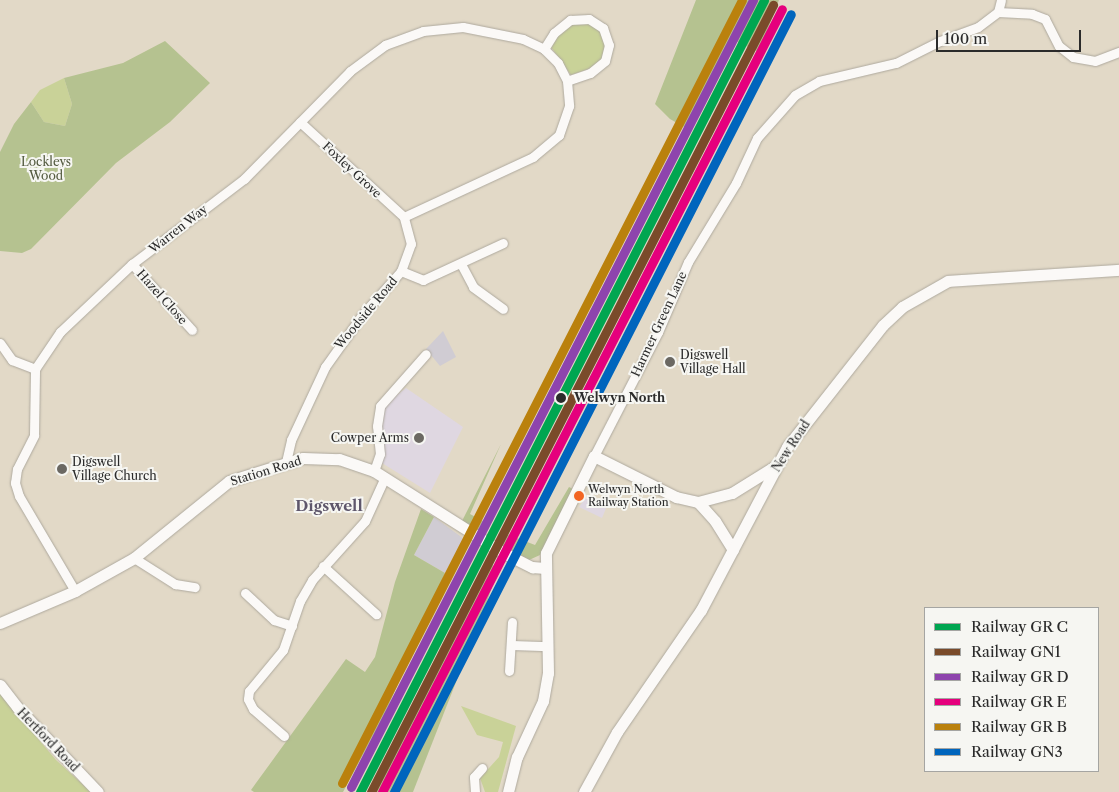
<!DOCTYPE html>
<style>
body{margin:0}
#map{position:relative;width:1119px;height:792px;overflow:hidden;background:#e2d9c7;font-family:"Libre Caslon Text",serif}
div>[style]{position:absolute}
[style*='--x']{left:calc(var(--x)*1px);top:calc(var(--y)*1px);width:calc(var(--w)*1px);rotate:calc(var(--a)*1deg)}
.built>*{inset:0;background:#dfd7e1}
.industrial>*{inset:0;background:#d0ccd3}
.green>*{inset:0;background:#c9d298}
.forest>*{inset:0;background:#b5c290}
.roads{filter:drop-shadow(0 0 1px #aea99e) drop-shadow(0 0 1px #aea99e)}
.minor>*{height:9px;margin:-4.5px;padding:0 4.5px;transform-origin:4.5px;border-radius:4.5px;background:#fbf9f7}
.tertiary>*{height:11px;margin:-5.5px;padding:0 5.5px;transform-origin:5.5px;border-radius:5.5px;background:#fbf9f7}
.rail-1>*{height:9px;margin:-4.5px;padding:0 4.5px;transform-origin:4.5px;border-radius:4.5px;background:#00a651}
.rail-2>*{height:9px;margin:-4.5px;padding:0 4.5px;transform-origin:4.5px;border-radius:4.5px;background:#7a4b2a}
.rail-3>*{height:9px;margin:-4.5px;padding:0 4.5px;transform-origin:4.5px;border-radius:4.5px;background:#8e44ad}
.rail-4>*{height:9px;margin:-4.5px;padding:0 4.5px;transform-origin:4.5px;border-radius:4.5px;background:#e5007d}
.rail-5>*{height:9px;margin:-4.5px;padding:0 4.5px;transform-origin:4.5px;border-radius:4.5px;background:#ba810d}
.rail-6>*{height:9px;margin:-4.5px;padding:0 4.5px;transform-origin:4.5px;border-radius:4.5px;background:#0065bd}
.dots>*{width:14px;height:14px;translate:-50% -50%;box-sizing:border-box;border:2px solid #f6f6f2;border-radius:50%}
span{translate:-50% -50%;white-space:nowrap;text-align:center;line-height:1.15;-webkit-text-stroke:4px #f6f6f2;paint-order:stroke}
.bus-label{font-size:11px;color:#2b2b2b}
.left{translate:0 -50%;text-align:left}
.park-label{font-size:12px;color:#545b40}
.street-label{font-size:12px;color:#2b2b2b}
.poi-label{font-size:12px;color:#2b2b2b}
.right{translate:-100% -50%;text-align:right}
.stop-label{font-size:12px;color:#2b2b2b;font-weight:700}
.quarter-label{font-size:15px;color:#5e566b;font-weight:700}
.legend{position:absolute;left:924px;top:607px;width:175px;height:165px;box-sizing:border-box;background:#f6f6f2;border:1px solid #a5a5a2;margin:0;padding:6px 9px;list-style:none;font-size:15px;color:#2b2b2b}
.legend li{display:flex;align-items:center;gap:10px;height:25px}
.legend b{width:25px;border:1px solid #a5a5a2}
.scale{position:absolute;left:936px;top:30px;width:145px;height:22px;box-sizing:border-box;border:2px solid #2b2b2b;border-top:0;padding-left:6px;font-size:15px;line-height:18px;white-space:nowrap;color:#2b2b2b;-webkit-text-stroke:4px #f6f6f2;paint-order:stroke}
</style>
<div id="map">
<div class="built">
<i style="clip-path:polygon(406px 388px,463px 427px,430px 493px,382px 463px,382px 413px,388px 402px)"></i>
<i style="clip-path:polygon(587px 496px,607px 506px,602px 518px,579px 507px)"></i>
</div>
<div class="industrial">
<i style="clip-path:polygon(443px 331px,456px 357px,440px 366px,426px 349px)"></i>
<i style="clip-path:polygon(434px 517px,464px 539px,445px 573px,414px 555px)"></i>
</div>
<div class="green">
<i style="clip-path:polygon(588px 22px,600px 31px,605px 45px,602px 59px,597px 66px,571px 75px,551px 47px,558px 34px,571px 23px)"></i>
<i style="clip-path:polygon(64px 78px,72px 104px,65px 126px,44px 122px,31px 102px,40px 90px)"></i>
<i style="clip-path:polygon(0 694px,56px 760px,91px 792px,0 792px)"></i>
<i style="clip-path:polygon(461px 706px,516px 726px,498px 792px,485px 792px,480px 778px,499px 757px,503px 742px,477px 735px)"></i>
</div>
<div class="forest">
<i style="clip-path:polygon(696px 0,779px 0,759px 52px,733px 40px,686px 128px,670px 119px,655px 104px)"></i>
<i style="clip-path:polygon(165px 41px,210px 83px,170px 122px,116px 163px,31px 249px,22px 253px,0 251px,0 152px,14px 124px,31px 102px,44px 122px,65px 126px,72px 104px,64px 78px,123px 63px)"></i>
<i style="clip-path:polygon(501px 444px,470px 514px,483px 521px,477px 532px,461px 523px)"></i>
<i style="clip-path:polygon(569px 487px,573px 489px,540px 555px,529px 560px,498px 544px,504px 533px,535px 545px)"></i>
<i style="clip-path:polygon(421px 509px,434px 517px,414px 555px,445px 573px,385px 714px,343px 792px,254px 792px,251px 790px,346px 659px,365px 672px,375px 657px,395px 582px)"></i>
<i style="clip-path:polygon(488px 563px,498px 568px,485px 608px,413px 792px,369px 792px)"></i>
</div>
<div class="roads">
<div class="minor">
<i style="--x:998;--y:12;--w:34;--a:3"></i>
<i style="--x:1032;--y:14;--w:14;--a:21"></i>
<i style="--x:1045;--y:19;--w:30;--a:63"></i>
<i style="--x:1059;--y:46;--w:18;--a:38"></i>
<i style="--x:1073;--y:57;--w:22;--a:10"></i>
<i style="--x:1095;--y:61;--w:26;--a:-21"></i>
<i style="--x:544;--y:49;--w:19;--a:-58"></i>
<i style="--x:554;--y:33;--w:21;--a:-39"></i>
<i style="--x:570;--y:20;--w:19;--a:-3"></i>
<i style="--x:589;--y:19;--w:17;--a:33"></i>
<i style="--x:603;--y:28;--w:18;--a:71"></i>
<i style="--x:609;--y:45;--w:16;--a:104"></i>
<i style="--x:605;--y:61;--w:19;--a:141"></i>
<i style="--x:590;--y:73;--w:24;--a:161"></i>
<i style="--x:132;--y:264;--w:89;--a:47.7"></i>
<i style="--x:461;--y:264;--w:26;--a:62"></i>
<i style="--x:473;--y:287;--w:37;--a:36"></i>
<i style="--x:401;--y:271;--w:24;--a:22"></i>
<i style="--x:423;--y:280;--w:88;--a:-24.8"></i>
<i style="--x:0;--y:343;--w:21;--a:55"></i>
<i style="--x:12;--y:360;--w:25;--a:21"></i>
<i style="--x:594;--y:456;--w:140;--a:-62.7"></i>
<i style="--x:658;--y:332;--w:76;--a:-66.8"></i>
<i style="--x:688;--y:262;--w:92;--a:-58.7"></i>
<i style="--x:736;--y:183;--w:50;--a:-65"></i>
<i style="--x:757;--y:138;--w:57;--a:-48.5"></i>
<i style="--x:795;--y:95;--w:28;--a:-30"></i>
<i style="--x:819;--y:81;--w:79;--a:-13.2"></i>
<i style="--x:896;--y:63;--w:49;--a:-26.6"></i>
<i style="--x:940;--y:41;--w:40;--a:-20.2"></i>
<i style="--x:978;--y:27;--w:25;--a:-37"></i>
<i style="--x:998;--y:12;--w:12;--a:-76"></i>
<i style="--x:286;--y:462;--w:23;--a:-77"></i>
<i style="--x:291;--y:440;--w:81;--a:-65"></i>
<i style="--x:325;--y:367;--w:64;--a:-54.6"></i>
<i style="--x:362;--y:315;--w:59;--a:-48.4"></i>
<i style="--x:401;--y:271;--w:29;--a:-70"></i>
<i style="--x:411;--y:244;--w:28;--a:-105"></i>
<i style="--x:404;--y:217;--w:141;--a:-137.6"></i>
<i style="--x:374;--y:471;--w:18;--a:-71"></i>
<i style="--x:380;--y:454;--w:28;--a:-96"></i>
<i style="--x:377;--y:426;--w:20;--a:-81"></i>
<i style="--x:380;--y:406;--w:69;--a:-48.5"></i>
<i style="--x:134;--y:558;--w:49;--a:32.4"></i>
<i style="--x:175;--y:584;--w:20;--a:9"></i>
<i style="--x:323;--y:566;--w:72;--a:42.2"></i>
<i style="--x:75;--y:591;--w:110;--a:-120.5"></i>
<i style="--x:19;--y:496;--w:14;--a:-107"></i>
<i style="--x:15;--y:483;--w:14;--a:-82"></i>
<i style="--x:17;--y:469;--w:38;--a:-63"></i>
<i style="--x:34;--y:435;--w:66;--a:-89.1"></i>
<i style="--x:35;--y:369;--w:45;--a:-56"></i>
<i style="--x:60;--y:332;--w:99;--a:-43.4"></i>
<i style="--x:132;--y:264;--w:141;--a:-37.2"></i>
<i style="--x:244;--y:179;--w:151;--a:-45.5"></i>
<i style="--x:350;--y:71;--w:44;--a:-36.6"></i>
<i style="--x:385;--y:45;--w:40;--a:-20.2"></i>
<i style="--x:423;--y:31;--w:40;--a:-5.7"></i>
<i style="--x:463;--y:27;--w:61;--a:11.3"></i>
<i style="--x:523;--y:39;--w:23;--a:25"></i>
<i style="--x:544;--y:49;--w:20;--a:45"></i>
<i style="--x:558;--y:63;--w:20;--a:63"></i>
<i style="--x:567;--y:81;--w:25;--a:85"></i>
<i style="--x:569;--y:106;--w:31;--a:109"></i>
<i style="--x:559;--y:135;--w:34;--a:140"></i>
<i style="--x:533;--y:157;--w:142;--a:155.1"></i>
<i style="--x:245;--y:593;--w:40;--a:43"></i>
<i style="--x:274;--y:620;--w:19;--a:18"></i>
<i style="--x:512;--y:645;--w:36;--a:2"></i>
<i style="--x:509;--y:671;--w:49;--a:-86.5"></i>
<i style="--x:284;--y:736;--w:41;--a:-138.9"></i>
<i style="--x:253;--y:709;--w:11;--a:-117"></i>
<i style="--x:248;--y:699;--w:8;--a:-83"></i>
<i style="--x:249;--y:691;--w:53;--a:-50.3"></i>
<i style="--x:283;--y:650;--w:52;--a:-70.9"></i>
<i style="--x:300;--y:601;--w:24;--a:-60"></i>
<i style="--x:312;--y:580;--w:79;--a:-48.1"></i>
<i style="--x:365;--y:521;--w:48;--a:-65.6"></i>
<i style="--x:475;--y:792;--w:15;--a:-94"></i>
<i style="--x:474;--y:777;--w:12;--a:-48"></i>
</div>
<div class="tertiary">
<i style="--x:698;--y:502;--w:35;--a:-15"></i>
<i style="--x:732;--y:493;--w:53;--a:-31.9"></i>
<i style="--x:0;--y:623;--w:82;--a:-23.1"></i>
<i style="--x:75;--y:591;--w:68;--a:-29.2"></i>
<i style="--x:134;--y:558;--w:122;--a:-39"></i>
<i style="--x:229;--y:481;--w:77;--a:-17.3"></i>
<i style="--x:303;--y:458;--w:36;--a:2"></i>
<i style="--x:339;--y:459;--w:37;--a:19"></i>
<i style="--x:374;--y:471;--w:151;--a:32.3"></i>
<i style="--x:502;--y:552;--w:34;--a:27"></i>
<i style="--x:532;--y:567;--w:13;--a:4"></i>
<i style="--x:0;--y:685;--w:28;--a:52"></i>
<i style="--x:17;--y:707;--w:117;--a:46.4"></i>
<i style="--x:508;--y:792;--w:36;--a:-76"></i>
<i style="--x:517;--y:757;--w:62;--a:-65.1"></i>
<i style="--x:543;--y:701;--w:28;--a:-80"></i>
<i style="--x:548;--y:673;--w:120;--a:-91"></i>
<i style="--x:546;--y:553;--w:108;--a:-63.7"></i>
<i style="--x:594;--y:456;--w:92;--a:26.6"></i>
<i style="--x:676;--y:497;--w:23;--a:13"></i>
<i style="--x:698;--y:502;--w:25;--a:48"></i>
<i style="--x:715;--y:521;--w:34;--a:58"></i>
<i style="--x:584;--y:792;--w:68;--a:-61.2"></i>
<i style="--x:617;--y:732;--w:148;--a:-55.5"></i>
<i style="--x:701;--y:610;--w:184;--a:-62.2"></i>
<i style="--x:787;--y:447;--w:155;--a:-51.8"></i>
<i style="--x:883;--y:325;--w:26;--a:-43"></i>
<i style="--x:902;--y:307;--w:53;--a:-29.5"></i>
<i style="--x:948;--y:281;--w:171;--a:-3.7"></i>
</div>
</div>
<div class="rail-1">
<i style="--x:360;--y:792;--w:889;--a:-62.97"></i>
</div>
<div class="rail-2">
<i style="--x:371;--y:792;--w:884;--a:-62.94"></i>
</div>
<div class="rail-3">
<i style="--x:351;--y:787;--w:884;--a:-62.94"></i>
</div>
<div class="rail-4">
<i style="--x:382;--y:792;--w:879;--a:-62.94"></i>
</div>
<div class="rail-5">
<i style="--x:342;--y:783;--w:879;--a:-62.94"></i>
</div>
<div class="rail-6">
<i style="--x:394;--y:792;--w:873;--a:-62.97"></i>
</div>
<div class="dots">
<i style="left:670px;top:362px;background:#6b6862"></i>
<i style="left:561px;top:398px;background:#2b2b2b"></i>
<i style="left:419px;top:438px;background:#6b6862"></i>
<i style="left:62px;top:469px;background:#6b6862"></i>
<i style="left:579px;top:496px;background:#f26522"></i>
</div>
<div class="bus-label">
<span class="left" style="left:588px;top:496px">Welwyn North<br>Railway Station</span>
</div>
<div class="park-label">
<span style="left:46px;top:169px">Lockleys<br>Wood</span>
</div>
<div class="street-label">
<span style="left:352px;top:170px;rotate:43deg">Foxley Grove</span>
<span style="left:178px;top:229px;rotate:-38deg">Warren Way</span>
<span style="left:162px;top:297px;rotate:48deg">Hazel Close</span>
<span style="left:366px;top:313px;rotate:-50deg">Woodside Road</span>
<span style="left:659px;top:324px;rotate:-65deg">Harmer Green Lane</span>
<span style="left:791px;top:446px;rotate:-57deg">New Road</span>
<span style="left:266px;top:471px;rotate:-17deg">Station Road</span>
<span style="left:48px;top:740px;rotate:46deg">Hertford Road</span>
</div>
<div class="poi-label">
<span class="left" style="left:680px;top:362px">Digswell<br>Village Hall</span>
<span class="right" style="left:409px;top:438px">Cowper Arms</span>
<span class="left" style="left:72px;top:469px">Digswell<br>Village Church</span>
</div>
<div class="stop-label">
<span class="left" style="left:574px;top:398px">Welwyn North</span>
</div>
<div class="quarter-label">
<span style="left:329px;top:506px">Digswell</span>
</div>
<ul class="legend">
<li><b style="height:6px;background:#00a651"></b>Railway GR C</li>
<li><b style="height:6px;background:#7a4b2a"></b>Railway GN1</li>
<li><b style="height:6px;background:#8e44ad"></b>Railway GR D</li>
<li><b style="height:6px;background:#e5007d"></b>Railway GR E</li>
<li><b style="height:6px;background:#ba810d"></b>Railway GR B</li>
<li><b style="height:6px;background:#0065bd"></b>Railway GN3</li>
</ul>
<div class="scale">100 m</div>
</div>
